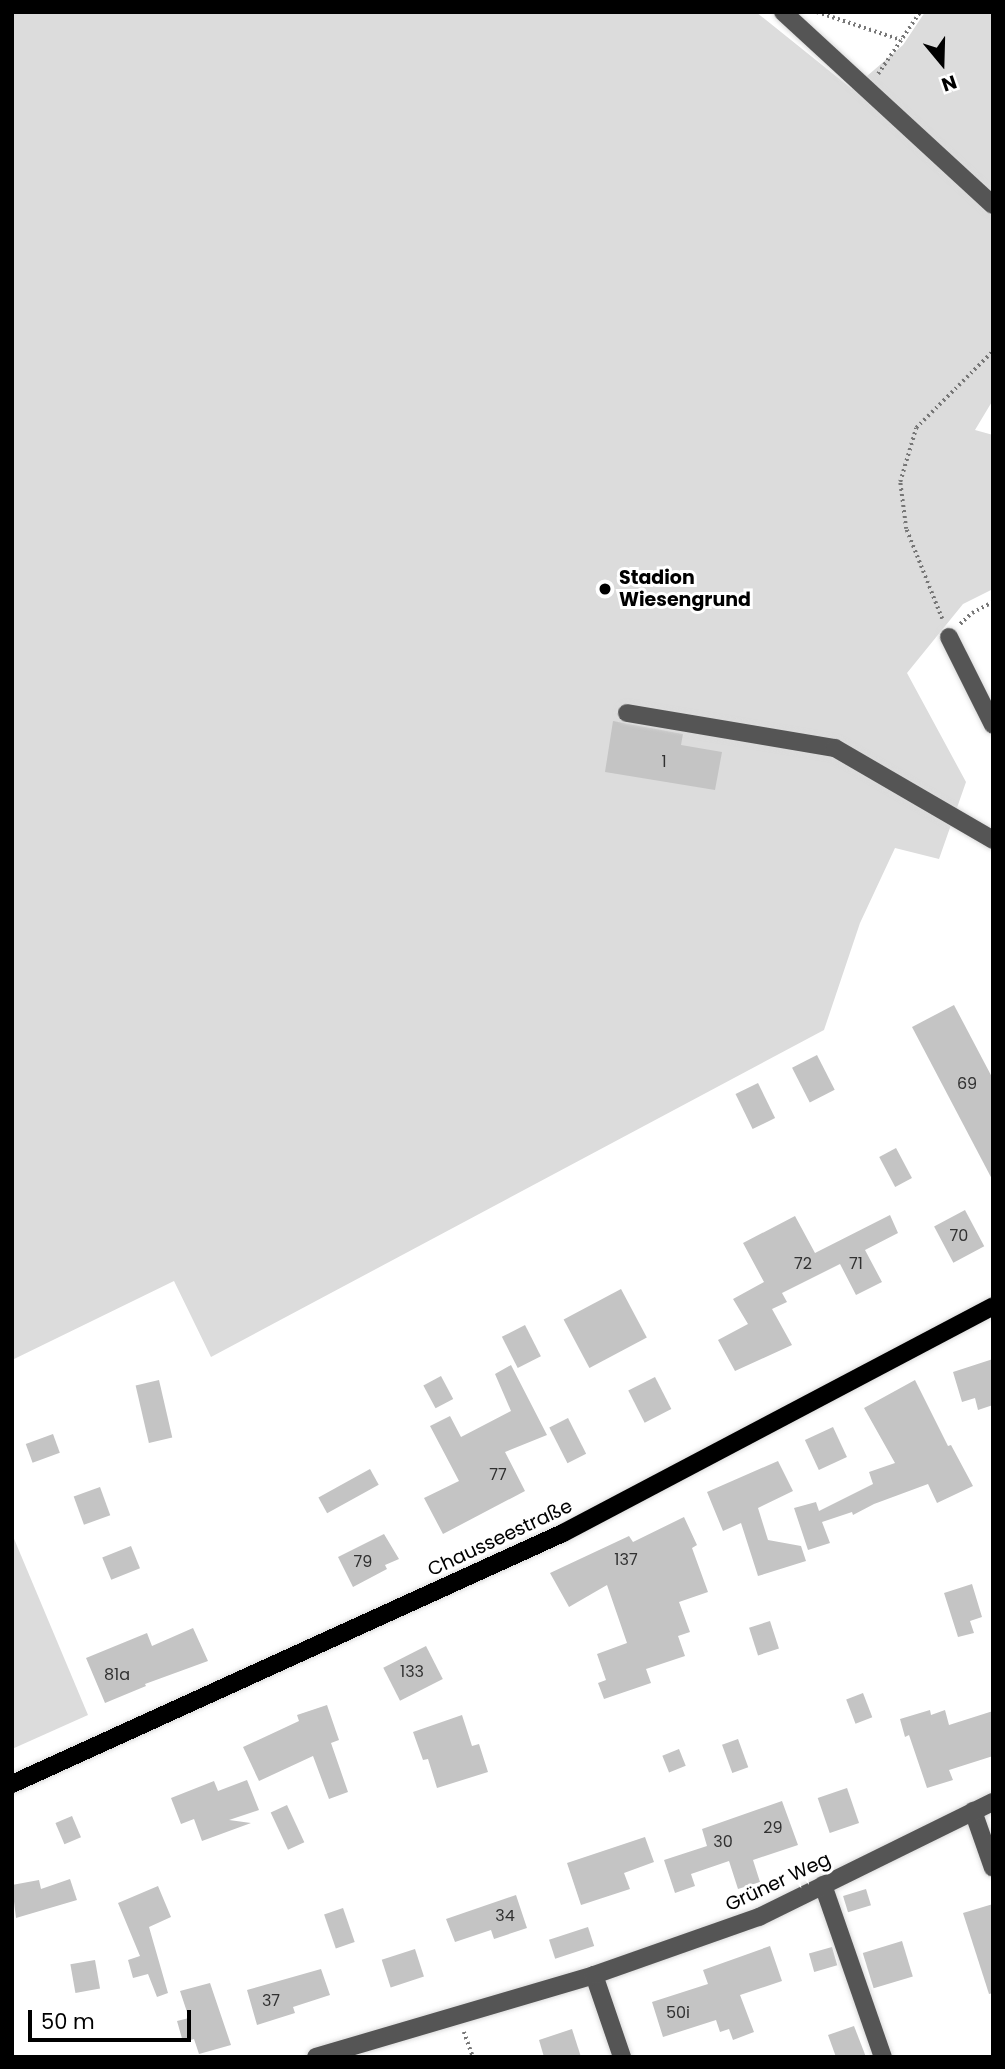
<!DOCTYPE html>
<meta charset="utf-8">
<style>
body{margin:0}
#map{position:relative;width:1005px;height:2069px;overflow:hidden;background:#fff;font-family:Poppins,sans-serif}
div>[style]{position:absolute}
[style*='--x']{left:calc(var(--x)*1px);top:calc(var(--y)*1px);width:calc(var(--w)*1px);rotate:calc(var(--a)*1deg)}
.green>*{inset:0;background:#dcdcdc}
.building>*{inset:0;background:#c4c4c4;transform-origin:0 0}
.path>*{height:3.5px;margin-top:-1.75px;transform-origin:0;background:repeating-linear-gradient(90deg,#777 0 2px,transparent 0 5.5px)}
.roads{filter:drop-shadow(0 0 2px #dbdbdb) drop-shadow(0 0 2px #dbdbdb)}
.minor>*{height:18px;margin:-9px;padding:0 9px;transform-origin:9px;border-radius:9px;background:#555}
.major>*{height:18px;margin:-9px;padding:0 9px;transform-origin:9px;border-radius:9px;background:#000}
.dots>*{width:19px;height:19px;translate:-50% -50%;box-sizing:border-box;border:4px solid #fff;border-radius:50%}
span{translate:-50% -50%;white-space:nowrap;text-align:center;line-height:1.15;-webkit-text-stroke:6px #fff;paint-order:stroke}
.number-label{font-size:16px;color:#313131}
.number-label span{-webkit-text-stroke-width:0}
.poi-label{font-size:19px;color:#000;font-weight:700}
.left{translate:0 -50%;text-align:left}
.street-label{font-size:19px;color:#000}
.frame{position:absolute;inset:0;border:14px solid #000;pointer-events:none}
.north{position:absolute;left:907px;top:28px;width:70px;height:70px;-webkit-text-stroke:5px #fff;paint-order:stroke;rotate:161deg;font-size:19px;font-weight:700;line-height:28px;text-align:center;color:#000}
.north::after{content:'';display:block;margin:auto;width:24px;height:32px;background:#000;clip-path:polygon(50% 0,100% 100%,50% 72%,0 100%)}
.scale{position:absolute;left:28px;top:2010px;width:163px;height:32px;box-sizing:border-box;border:4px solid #000;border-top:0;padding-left:9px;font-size:21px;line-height:24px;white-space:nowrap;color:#000;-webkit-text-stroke:5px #fff;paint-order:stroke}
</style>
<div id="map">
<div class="green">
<i style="clip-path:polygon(12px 12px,756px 12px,852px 89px,903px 45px,925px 12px,993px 12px,993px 400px,975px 430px,993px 435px,993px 589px,963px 604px,907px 673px,966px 782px,939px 859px,895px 848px,860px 923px,824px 1030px,211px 1357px,174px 1281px,12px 1360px)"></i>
<i style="clip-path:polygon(12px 1534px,88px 1715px,12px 1749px)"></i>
</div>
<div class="building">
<i style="clip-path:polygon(613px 721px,683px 734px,681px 745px,722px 752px,715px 790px,605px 772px)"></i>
<i style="clip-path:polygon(954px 1005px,993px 1079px,993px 1181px,912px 1027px)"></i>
<i style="left:817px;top:1055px;width:39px;height:28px;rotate:63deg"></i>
<i style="left:758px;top:1083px;width:39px;height:25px;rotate:64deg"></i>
<i style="left:896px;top:1148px;width:34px;height:19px;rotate:62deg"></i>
<i style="left:965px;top:1210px;width:41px;height:35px;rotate:62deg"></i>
<i style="clip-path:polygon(890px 1215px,898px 1233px,865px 1250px,882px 1282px,856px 1295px,840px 1264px,782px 1293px,787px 1302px,772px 1309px,792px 1345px,735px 1371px,718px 1340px,748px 1324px,733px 1299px,764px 1282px,743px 1243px,795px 1216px,815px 1253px)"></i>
<i style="left:621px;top:1289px;width:55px;height:65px;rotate:62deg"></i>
<i style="left:525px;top:1325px;width:35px;height:26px;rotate:63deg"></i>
<i style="clip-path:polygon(993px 1359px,993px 1405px,978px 1410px,975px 1398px,962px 1402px,953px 1372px)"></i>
<i style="clip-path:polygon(511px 1365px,547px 1435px,505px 1452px,525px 1491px,443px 1534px,424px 1498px,459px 1481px,430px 1426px,450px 1416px,461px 1437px,511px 1411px,495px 1374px)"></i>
<i style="left:441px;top:1376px;width:26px;height:20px;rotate:62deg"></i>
<i style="left:655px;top:1377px;width:36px;height:30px;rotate:63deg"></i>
<i style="left:159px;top:1380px;width:59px;height:24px;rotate:77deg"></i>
<i style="clip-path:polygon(915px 1380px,948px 1446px,951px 1445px,973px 1486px,937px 1503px,928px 1484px,874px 1504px,853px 1515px,852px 1512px,822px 1522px,830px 1543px,808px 1550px,794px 1508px,816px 1502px,819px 1511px,873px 1484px,869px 1472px,895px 1463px,864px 1408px)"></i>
<i style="left:568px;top:1418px;width:40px;height:21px;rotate:63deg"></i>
<i style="left:833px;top:1427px;width:33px;height:31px;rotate:65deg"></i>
<i style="left:53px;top:1434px;width:20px;height:29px;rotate:70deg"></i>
<i style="clip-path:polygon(778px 1461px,793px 1491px,758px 1508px,768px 1540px,801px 1546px,806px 1561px,758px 1576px,741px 1523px,723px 1531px,707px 1492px)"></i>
<i style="left:370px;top:1469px;width:18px;height:59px;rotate:61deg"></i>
<i style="left:100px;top:1487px;width:30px;height:28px;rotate:70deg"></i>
<i style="clip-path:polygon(684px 1517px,697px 1545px,692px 1548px,708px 1592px,679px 1602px,690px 1632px,678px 1636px,685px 1656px,646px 1669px,651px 1683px,604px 1699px,598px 1683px,606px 1680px,597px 1654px,627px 1643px,607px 1585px,569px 1607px,550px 1573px,629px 1536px,633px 1542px)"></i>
<i style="clip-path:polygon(384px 1534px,399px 1559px,385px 1565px,387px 1569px,353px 1587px,338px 1557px)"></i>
<i style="left:131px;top:1546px;width:24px;height:31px;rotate:68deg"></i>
<i style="clip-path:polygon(972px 1584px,982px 1617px,970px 1621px,974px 1633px,958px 1637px,944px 1593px)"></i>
<i style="left:770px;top:1621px;width:29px;height:22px;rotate:72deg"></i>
<i style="clip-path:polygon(193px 1628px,208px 1661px,145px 1684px,146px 1686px,105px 1703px,86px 1658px,147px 1633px,152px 1646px)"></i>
<i style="left:426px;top:1646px;width:37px;height:48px;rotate:63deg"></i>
<i style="left:863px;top:1693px;width:26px;height:18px;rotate:69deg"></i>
<i style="clip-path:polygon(327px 1705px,339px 1740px,331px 1743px,348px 1792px,329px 1799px,313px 1756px,259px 1781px,243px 1747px,299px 1721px,297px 1715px)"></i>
<i style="clip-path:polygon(930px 1710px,931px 1715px,945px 1710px,949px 1725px,993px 1711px,993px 1756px,949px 1770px,953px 1780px,927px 1788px,909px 1735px,905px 1737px,900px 1719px)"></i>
<i style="clip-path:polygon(462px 1715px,472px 1746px,479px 1744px,488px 1772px,437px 1788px,428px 1759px,423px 1760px,413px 1732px)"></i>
<i style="left:738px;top:1739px;width:30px;height:17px;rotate:70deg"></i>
<i style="left:679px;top:1749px;width:18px;height:18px;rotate:68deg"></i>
<i style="clip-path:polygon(247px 1780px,259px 1810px,229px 1820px,251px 1823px,202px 1841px,194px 1819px,181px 1824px,171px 1798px,214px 1781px,218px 1791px)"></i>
<i style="left:847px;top:1788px;width:37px;height:31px;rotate:71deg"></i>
<i style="clip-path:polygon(782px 1801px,798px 1845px,753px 1860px,760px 1882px,738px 1889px,729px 1861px,691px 1874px,695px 1886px,675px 1893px,664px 1860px,707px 1846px,702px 1829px)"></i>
<i style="left:287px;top:1805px;width:41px;height:18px;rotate:65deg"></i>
<i style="left:72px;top:1816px;width:23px;height:18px;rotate:67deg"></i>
<i style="clip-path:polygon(645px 1837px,654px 1862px,624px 1873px,630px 1889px,581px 1905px,567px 1863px)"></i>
<i style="clip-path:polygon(70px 1879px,77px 1900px,16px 1918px,12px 1885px,39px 1880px,41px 1889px)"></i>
<i style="clip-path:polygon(158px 1886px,171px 1917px,149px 1927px,168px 1993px,157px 1997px,148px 1974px,133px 1978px,128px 1960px,140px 1956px,118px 1903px)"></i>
<i style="left:866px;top:1889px;width:17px;height:24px;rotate:73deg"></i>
<i style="clip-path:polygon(516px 1895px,527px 1928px,494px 1939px,491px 1930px,455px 1942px,446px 1919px)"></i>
<i style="clip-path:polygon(993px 1904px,993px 1993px,989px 1994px,963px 1913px)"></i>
<i style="left:343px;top:1908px;width:36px;height:20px;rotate:71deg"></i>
<i style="left:588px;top:1927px;width:20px;height:41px;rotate:72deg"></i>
<i style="left:902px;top:1941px;width:37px;height:41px;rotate:73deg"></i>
<i style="clip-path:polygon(770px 1946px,782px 1981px,740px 1995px,754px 2032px,733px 2040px,729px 2029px,720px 2032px,716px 2020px,663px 2037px,652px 2002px,708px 1984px,703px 1970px)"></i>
<i style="left:832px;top:1947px;width:19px;height:24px;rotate:74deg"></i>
<i style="left:415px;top:1949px;width:29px;height:35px;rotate:72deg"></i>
<i style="left:95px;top:1960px;width:29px;height:25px;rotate:80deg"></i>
<i style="clip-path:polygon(321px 1969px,330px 1995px,293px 2007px,295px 2013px,257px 2025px,247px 1990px)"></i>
<i style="clip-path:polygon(210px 1983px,231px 2045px,199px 2054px,194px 2039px,183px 2042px,177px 2021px,189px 2018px,180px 1991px)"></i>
<i style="clip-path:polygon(854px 2026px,866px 2057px,836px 2057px,828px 2035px)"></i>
<i style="clip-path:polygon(572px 2029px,581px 2057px,544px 2057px,539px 2040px)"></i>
</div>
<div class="path">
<i style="--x:817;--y:12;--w:89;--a:18.4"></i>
<i style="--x:878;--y:74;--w:75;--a:-55.9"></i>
<i style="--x:942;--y:619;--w:97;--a:-111.8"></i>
<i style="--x:906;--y:529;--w:47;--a:-97.3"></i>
<i style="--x:900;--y:482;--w:56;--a:-73.5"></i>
<i style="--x:916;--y:428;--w:109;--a:-45"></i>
<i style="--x:960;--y:624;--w:16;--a:-43"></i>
<i style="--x:972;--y:613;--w:24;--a:-28"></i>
<i style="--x:464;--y:2032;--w:27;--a:70"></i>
</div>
<div class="roads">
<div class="minor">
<i style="--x:783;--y:12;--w:285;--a:42.6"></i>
<i style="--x:949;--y:637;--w:98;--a:63.4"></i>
<i style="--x:627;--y:713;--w:211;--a:9.6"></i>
<i style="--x:835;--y:748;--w:183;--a:30.2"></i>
<i style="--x:973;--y:1811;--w:60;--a:70.7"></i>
<i style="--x:823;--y:1885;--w:182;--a:70.8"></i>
<i style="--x:594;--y:1975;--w:87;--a:71.1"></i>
<i style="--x:316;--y:2057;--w:290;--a:-16.4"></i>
<i style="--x:594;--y:1975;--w:175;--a:-19.4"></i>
<i style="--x:759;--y:1917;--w:261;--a:-26.2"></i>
</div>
<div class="major">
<i style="--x:12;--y:1784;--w:605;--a:-24.49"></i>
<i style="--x:563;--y:1533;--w:486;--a:-27.8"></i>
</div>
</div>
<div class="dots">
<i style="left:605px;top:589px;background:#000"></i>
</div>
<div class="number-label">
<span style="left:664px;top:762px">1</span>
<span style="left:967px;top:1084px">69</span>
<span style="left:959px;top:1236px">70</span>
<span style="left:803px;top:1264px">72</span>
<span style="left:856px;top:1264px">71</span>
<span style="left:498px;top:1475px">77</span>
<span style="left:626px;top:1560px">137</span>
<span style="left:363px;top:1562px">79</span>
<span style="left:412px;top:1672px">133</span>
<span style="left:117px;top:1675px">81a</span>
<span style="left:773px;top:1828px">29</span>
<span style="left:723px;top:1842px">30</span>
<span style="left:505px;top:1916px">34</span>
<span style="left:271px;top:2001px">37</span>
<span style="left:678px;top:2013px">50i</span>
</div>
<div class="poi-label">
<span class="left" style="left:619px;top:589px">Stadion<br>Wiesengrund</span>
</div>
<div class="street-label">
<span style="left:500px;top:1538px;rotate:-25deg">Chausseestraße</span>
<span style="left:778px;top:1882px;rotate:-25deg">Grüner Weg</span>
</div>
<div class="frame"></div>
<div class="north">N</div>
<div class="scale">50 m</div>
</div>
